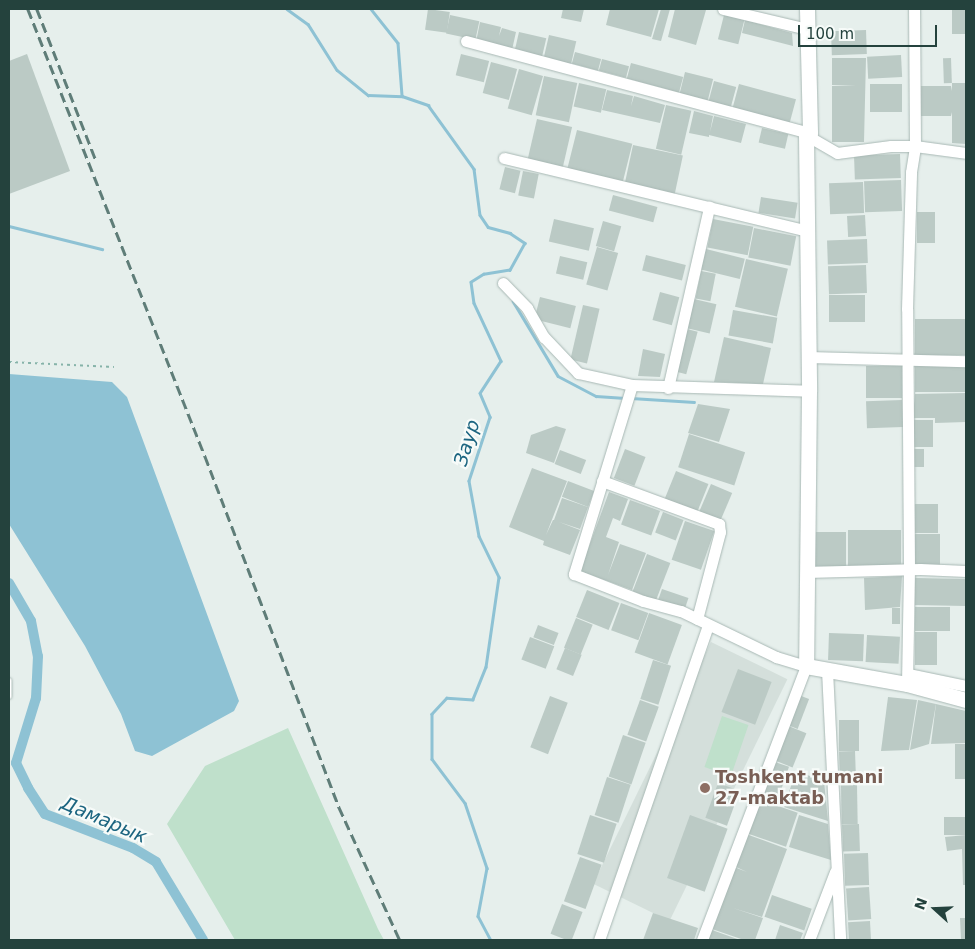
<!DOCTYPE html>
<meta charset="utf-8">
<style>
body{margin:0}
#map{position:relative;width:975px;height:949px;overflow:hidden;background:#e6efec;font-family:"DejaVu Sans",sans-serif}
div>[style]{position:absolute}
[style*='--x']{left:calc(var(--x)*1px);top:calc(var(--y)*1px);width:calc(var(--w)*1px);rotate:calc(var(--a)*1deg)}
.built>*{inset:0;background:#d4dfdb;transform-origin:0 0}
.green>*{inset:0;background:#bfe0cb;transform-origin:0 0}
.water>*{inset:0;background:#8ec2d4}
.stream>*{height:2.5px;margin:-1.25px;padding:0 1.25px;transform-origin:1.25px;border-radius:1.25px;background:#8ec2d4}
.canal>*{height:10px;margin:-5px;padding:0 5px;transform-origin:5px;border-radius:5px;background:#8ec2d4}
.building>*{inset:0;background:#bbcac5;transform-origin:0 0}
.path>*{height:2px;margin-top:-1px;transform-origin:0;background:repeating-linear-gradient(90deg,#86b3a9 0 2.5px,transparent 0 6.5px)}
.roads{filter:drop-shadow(0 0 1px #a8b8b4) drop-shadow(0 0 1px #a8b8b4)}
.lane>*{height:5.5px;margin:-2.75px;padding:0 2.75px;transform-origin:2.75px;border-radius:2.75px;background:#fff}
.street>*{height:11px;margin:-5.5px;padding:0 5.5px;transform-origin:5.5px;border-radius:5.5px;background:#fff}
.secondary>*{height:15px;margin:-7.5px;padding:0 7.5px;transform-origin:7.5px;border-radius:7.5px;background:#fff}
.rail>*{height:2.5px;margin-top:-1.25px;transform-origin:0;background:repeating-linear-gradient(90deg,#5f7d78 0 10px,transparent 0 15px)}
.dots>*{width:14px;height:14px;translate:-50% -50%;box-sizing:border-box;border:2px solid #f7fbf9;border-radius:50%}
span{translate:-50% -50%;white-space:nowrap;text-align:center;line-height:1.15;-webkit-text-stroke:4.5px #f7fbf9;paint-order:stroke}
.education-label{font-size:18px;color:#785e54;font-weight:700}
.left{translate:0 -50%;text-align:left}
.water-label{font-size:19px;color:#1c6580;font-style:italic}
.frame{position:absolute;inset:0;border:10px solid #24423d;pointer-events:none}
.north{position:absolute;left:910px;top:884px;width:50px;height:50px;-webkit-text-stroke:4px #f7fbf9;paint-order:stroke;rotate:290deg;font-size:14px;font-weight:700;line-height:20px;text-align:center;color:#24423d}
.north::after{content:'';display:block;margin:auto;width:18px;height:22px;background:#24423d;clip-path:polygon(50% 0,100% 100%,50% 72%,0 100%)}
.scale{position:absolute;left:798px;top:25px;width:139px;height:22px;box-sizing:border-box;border:2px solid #24423d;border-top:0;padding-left:6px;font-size:15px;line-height:18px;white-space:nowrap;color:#24423d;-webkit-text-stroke:4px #f7fbf9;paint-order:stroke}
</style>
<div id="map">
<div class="built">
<i style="left:711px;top:642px;width:85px;height:269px;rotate:26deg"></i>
</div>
<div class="green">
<i style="left:722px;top:716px;width:28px;height:54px;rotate:19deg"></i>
<i style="clip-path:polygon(288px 728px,378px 929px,384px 940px,235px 940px,167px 824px,205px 766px)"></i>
</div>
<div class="water">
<i style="clip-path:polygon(9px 374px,112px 382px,127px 397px,239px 701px,234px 711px,152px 756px,135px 751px,121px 714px,85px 646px,9px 524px)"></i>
</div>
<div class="stream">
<i style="--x:287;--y:9;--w:26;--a:36"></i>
<i style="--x:308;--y:24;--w:54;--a:57.8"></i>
<i style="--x:337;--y:70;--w:40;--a:39"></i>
<i style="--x:368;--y:95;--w:34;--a:2"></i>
<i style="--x:402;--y:96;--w:28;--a:19"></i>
<i style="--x:428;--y:105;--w:79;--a:54.3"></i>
<i style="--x:474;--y:169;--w:46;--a:82.6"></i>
<i style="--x:480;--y:215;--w:14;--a:56"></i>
<i style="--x:488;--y:227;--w:23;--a:15"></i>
<i style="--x:510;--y:233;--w:18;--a:34"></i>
<i style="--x:525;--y:243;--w:31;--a:119"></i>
<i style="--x:510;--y:270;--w:26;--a:171"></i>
<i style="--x:484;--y:274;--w:15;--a:148"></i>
<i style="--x:471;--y:282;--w:21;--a:82"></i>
<i style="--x:474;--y:303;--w:64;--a:65"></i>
<i style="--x:501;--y:361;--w:38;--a:123"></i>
<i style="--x:480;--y:393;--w:26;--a:67"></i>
<i style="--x:490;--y:417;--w:67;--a:108.2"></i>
<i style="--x:469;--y:481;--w:56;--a:79.7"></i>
<i style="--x:479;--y:536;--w:46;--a:64"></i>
<i style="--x:499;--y:577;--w:91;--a:98.2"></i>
<i style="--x:486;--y:667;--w:35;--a:112"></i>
<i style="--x:473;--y:700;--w:26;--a:-176"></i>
<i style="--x:447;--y:698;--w:22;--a:133"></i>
<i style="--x:432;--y:714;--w:45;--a:90"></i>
<i style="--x:432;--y:759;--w:55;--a:53.1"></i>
<i style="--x:465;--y:803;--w:69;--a:71.3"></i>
<i style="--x:487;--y:868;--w:49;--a:100.6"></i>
<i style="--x:478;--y:916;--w:27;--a:62"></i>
<i style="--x:371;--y:9;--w:43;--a:51.5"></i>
<i style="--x:398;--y:43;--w:52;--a:85.6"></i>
<i style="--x:9;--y:226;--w:96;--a:13.9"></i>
<i style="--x:513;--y:301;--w:87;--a:59"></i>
<i style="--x:558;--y:376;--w:43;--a:27.8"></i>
<i style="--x:596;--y:396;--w:29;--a:4"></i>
<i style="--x:631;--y:398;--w:63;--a:3.6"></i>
</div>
<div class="canal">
<i style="--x:9;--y:583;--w:44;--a:59.9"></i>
<i style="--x:31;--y:621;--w:36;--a:79"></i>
<i style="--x:38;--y:656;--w:42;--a:92.7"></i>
<i style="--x:36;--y:698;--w:68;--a:107.1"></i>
<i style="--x:16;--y:763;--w:28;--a:64"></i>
<i style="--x:28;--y:788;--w:31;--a:57"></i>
<i style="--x:45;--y:814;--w:94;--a:21.1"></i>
<i style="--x:133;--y:848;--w:27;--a:31"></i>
<i style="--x:156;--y:862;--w:91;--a:58.9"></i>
</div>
<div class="building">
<i style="left:428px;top:9px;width:22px;height:21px;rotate:8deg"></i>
<i style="clip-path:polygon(563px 9px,584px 9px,581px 22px,561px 18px)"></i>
<i style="clip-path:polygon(610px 9px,659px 9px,651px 37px,606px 25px)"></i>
<i style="clip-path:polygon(661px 9px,670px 9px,661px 41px,652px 39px)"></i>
<i style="clip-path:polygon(675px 9px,706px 10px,696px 45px,668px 37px)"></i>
<i style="left:952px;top:9px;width:14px;height:25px"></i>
<i style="left:450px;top:15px;width:30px;height:19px;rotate:12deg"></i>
<i style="left:724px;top:15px;width:21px;height:25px;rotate:14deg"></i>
<i style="clip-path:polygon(745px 20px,792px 33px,793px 46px,742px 33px)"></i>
<i style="clip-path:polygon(480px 22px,501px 27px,499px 36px,502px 28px,516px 32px,512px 50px,476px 42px)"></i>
<i style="left:866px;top:30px;width:24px;height:35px;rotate:88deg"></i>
<i style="left:519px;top:32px;width:28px;height:19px;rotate:13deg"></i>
<i style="left:549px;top:35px;width:28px;height:24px;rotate:13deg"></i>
<i style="left:575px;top:52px;width:27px;height:12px;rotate:15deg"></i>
<i style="clip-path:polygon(27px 54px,70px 171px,9px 194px,9px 61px)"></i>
<i style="left:461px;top:54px;width:29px;height:22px;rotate:14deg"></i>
<i style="left:901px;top:55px;width:22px;height:34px;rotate:87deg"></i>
<i style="clip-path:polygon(832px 58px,866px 58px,864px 142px,832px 142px,832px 86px,856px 85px,832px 85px)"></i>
<i style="left:951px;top:58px;width:25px;height:8px;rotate:88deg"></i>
<i style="left:602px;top:59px;width:28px;height:12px;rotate:15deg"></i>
<i style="left:491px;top:62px;width:27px;height:32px;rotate:15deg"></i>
<i style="left:631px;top:63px;width:54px;height:16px;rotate:15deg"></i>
<i style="left:519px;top:69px;width:25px;height:41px;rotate:16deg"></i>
<i style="left:685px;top:72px;width:29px;height:22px;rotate:14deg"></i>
<i style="left:544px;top:76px;width:34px;height:40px;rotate:12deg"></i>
<i style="left:714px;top:81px;width:23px;height:21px;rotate:15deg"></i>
<i style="left:579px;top:83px;width:28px;height:24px;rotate:13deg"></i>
<i style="clip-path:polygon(952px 83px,966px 83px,966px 144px,952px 143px,952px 112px,951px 116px,917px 116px,917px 86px,951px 86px,952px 91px)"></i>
<i style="left:739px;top:84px;width:59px;height:25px;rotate:15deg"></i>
<i style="left:870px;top:84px;width:32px;height:28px"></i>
<i style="clip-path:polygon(607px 90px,633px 96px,631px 106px,634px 96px,665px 105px,660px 123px,602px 110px)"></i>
<i style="left:666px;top:105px;width:26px;height:45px;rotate:13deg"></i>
<i style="clip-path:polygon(694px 111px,713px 116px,710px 132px,714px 116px,746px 124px,741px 143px,709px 135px,709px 137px,689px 133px)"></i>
<i style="left:537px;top:119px;width:36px;height:44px;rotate:13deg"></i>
<i style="left:762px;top:128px;width:27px;height:15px;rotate:13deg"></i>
<i style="left:577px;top:130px;width:57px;height:42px;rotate:14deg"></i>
<i style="left:633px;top:145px;width:51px;height:41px;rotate:12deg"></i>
<i style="left:900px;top:154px;width:24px;height:46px;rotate:88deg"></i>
<i style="left:505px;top:167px;width:16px;height:23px;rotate:14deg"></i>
<i style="left:523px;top:171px;width:16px;height:25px;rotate:11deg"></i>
<i style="left:901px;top:180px;width:31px;height:37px;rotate:88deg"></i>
<i style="left:863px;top:182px;width:31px;height:34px;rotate:88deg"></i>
<i style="left:613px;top:195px;width:46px;height:16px;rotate:15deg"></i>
<i style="left:761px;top:197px;width:37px;height:16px;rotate:9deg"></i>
<i style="left:917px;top:212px;width:18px;height:31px"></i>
<i style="left:865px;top:215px;width:21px;height:18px;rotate:87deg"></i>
<i style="left:554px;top:219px;width:41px;height:23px;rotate:13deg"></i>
<i style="left:713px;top:219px;width:41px;height:29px;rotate:11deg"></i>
<i style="left:603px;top:221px;width:19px;height:26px;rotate:16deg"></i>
<i style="left:754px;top:228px;width:43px;height:30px;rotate:11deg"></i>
<i style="left:867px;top:239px;width:24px;height:40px;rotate:88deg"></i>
<i style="left:597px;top:247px;width:22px;height:39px;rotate:16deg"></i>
<i style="left:706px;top:249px;width:40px;height:21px;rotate:14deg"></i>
<i style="left:646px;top:255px;width:41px;height:16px;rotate:14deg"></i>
<i style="left:560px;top:256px;width:28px;height:18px;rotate:13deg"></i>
<i style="left:746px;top:259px;width:43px;height:49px;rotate:13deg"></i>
<i style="left:866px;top:265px;width:28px;height:38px;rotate:88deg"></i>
<i style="left:701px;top:271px;width:15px;height:28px;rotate:11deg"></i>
<i style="left:660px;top:292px;width:20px;height:29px;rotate:15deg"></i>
<i style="left:865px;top:295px;width:27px;height:36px;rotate:90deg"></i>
<i style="left:540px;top:297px;width:37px;height:23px;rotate:14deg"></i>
<i style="left:694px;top:299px;width:23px;height:30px;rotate:13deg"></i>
<i style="left:583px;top:305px;width:17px;height:56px;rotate:13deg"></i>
<i style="left:733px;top:310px;width:45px;height:26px;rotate:10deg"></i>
<i style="left:966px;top:319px;width:36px;height:51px;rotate:90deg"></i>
<i style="left:687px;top:329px;width:11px;height:44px;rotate:15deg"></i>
<i style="clip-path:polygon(724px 337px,771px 348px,763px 384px,714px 382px)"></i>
<i style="clip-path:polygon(643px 349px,665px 354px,660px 377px,638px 376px)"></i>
<i style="left:866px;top:366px;width:36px;height:32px"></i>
<i style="left:966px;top:366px;width:26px;height:51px;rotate:90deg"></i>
<i style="clip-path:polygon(966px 393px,966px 422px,935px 423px,935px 418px,913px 418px,915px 394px)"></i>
<i style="left:902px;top:400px;width:27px;height:36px;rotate:88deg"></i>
<i style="clip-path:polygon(698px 404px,730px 409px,719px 442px,688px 433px)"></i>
<i style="left:914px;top:420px;width:19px;height:27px"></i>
<i style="clip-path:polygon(556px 426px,566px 429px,554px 463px,526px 453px,531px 435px)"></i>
<i style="left:689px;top:434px;width:59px;height:35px;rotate:18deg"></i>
<i style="left:625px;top:449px;width:22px;height:31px;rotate:21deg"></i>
<i style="left:914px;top:449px;width:10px;height:18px"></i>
<i style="left:560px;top:450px;width:28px;height:15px;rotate:21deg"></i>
<i style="clip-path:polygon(532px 468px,567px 481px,546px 535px,553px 520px,554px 520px,562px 498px,588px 507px,580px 529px,559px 522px,580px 530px,570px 555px,543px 545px,544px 541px,509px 527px)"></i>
<i style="left:676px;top:471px;width:35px;height:30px;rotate:22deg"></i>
<i style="left:568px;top:481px;width:28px;height:17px;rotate:21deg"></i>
<i style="left:711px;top:484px;width:23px;height:30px;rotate:23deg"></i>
<i style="clip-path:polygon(609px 492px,628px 499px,620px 521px,613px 518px,606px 537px,619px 542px,608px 575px,620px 544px,646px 553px,632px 590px,580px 571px)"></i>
<i style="left:630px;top:500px;width:32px;height:26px;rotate:20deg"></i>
<i style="left:913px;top:504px;width:25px;height:29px"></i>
<i style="left:663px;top:512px;width:22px;height:22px;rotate:21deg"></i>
<i style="left:685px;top:521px;width:31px;height:41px;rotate:19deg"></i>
<i style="left:848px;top:530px;width:53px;height:36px"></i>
<i style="left:814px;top:532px;width:32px;height:34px"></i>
<i style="left:914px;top:534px;width:26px;height:31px"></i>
<i style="left:647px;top:554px;width:25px;height:40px;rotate:21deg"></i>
<i style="clip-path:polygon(902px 576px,900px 607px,865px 610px,864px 578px)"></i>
<i style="left:915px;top:578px;width:51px;height:27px;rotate:1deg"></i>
<i style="left:662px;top:589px;width:28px;height:12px;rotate:19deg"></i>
<i style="left:587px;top:590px;width:35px;height:29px;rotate:22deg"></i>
<i style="left:621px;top:603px;width:29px;height:29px;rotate:20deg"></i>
<i style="left:915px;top:607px;width:35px;height:24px"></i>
<i style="left:892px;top:608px;width:8px;height:16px"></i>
<i style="left:649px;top:613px;width:35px;height:42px;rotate:20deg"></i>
<i style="left:576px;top:618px;width:18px;height:32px;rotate:22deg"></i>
<i style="left:538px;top:625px;width:22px;height:13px;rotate:21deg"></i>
<i style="left:915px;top:632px;width:22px;height:33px"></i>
<i style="left:829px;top:633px;width:35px;height:27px;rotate:2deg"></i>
<i style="left:867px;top:635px;width:33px;height:27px;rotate:3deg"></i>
<i style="left:530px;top:637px;width:26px;height:24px;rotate:21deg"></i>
<i style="left:565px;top:648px;width:18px;height:23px;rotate:22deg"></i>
<i style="left:653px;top:660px;width:19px;height:41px;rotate:18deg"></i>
<i style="left:738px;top:669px;width:36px;height:46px;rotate:21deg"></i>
<i style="left:796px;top:694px;width:14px;height:32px;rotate:21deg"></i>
<i style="left:550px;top:696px;width:19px;height:55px;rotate:21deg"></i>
<i style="clip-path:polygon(888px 697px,917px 700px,909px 750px,881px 751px)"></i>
<i style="left:640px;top:700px;width:20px;height:37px;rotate:20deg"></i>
<i style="clip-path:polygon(918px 700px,936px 704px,929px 744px,910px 750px)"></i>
<i style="clip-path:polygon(936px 704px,966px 711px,966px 743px,931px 744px)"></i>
<i style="left:839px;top:720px;width:20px;height:31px"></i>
<i style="left:786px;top:725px;width:22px;height:37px;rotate:22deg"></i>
<i style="left:623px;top:735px;width:24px;height:44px;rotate:19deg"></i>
<i style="left:955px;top:744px;width:11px;height:35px"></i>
<i style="left:855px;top:751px;width:33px;height:16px;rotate:88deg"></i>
<i style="left:772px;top:761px;width:18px;height:38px;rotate:19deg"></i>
<i style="clip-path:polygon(796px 771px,824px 781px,828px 821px,784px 807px)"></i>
<i style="left:607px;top:777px;width:25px;height:40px;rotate:18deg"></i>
<i style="left:718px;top:783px;width:23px;height:37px;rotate:20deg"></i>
<i style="left:857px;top:785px;width:39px;height:16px;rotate:89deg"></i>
<i style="left:758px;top:799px;width:42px;height:36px;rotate:19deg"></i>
<i style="left:590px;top:815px;width:28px;height:41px;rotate:18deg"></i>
<i style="left:690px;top:815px;width:40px;height:67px;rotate:20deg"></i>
<i style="clip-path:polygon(799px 815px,828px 824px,831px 860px,789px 847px)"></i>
<i style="left:966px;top:817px;width:18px;height:22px;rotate:90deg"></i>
<i style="left:859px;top:824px;width:27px;height:17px;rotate:88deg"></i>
<i style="clip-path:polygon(746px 834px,787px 849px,762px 917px,733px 908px,763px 918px,755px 940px,744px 940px,712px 929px,734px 867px,747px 872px,734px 866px)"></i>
<i style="clip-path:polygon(966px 835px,966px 885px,963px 885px,962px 849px,947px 851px,945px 837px)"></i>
<i style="left:868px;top:853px;width:32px;height:24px;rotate:88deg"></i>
<i style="left:580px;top:857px;width:23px;height:47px;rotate:20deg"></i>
<i style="left:869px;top:887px;width:32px;height:23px;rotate:86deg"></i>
<i style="left:772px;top:895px;width:42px;height:23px;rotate:19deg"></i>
<i style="left:562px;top:904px;width:22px;height:32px;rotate:21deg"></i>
<i style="clip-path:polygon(653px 913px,698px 928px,694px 940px,643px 940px)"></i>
<i style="clip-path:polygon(960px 918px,966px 918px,966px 940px,961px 940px)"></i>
<i style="left:870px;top:921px;width:19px;height:22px;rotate:87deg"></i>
<i style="clip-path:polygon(780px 925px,803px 933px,800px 940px,775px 940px)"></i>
<i style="clip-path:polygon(712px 930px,740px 940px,708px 940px)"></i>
</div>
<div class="path">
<i style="--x:9;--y:362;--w:105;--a:2.7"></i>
</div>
<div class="roads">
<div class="lane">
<i style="--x:9;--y:681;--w:15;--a:90"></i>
</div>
<div class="street">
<i style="--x:723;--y:9;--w:86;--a:13.4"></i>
<i style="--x:466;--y:41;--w:356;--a:15"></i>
<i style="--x:806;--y:135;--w:36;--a:30"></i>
<i style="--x:837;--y:153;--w:54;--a:-7.4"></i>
<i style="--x:891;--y:146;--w:24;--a:0"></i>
<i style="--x:915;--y:146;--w:51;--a:7.8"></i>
<i style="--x:504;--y:158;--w:313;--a:13.5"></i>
<i style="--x:503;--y:283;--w:35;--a:46"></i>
<i style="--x:527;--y:308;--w:34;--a:60"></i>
<i style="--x:544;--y:337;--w:50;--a:46.6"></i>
<i style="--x:578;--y:373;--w:55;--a:12.5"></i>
<i style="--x:632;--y:385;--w:177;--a:1.9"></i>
<i style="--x:808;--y:357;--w:158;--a:1.5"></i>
<i style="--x:632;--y:385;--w:198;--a:107.1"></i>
<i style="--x:574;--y:574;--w:74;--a:21.4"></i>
<i style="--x:643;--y:601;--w:39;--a:15"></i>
<i style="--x:681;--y:611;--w:106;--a:25.8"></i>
<i style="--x:776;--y:657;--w:31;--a:17"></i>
<i style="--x:806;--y:666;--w:293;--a:110.8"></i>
<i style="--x:668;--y:388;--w:186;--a:-77.2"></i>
<i style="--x:602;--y:481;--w:125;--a:20.2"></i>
<i style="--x:719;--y:524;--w:8;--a:83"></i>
<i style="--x:720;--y:532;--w:90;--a:104.8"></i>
<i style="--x:806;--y:572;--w:114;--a:-1.5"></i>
<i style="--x:920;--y:569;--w:46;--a:2.5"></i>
<i style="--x:827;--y:670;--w:270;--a:87.2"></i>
<i style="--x:908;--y:674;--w:59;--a:11.7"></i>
<i style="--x:907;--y:684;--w:115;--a:-89"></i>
<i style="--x:909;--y:569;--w:260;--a:-90.4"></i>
<i style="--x:907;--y:309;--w:137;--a:-88.3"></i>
<i style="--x:911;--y:172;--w:26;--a:-81"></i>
<i style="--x:915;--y:146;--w:137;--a:-90.4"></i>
<i style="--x:599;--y:940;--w:333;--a:-70.9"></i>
<i style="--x:809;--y:940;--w:73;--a:-69.1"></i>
</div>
<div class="secondary">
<i style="--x:807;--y:9;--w:124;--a:88.6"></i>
<i style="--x:810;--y:133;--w:4;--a:153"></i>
<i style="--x:806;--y:135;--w:256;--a:89.3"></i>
<i style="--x:809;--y:391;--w:275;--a:90.6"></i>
<i style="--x:806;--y:666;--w:103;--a:10.1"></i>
<i style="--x:907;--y:684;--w:61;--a:15.2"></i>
</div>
</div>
<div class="rail">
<i style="--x:28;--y:9;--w:481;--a:68.4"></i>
<i style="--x:205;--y:456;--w:376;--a:69.1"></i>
<i style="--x:339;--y:807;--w:146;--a:65.4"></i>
<i style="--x:37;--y:9;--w:162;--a:68.7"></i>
</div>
<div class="dots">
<i style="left:705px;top:788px;background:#8d6e63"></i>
</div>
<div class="education-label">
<span class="left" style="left:715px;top:788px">Toshkent tumani<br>27-maktab</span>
</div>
<div class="water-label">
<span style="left:467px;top:443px;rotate:-73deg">Заур</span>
<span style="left:104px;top:820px;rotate:23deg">Дамарык</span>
</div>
<div class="frame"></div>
<div class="north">N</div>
<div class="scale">100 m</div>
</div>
